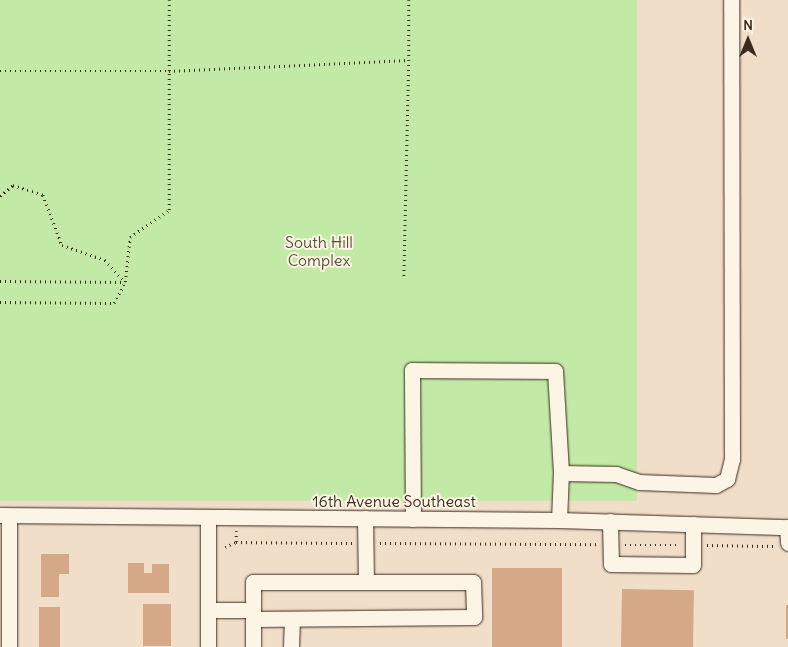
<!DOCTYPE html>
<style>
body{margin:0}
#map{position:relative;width:788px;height:647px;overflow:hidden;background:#f0dec9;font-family:Delius,sans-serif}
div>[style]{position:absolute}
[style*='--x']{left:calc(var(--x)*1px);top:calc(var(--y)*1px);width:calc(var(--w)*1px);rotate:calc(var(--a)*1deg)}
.green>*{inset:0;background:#c2eaa6;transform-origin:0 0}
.building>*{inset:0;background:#d5a887;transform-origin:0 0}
.path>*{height:2.5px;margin-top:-1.25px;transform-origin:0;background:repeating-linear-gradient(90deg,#3b2a1e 0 1px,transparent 0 5px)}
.roads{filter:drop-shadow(0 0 1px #3b2a1e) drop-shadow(0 0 1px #3b2a1e)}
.minor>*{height:15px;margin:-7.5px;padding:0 7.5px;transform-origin:7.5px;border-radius:7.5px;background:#fcf5e5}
span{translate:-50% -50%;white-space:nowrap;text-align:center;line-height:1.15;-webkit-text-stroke:4px #fcf5e5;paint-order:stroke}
.park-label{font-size:16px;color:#565039}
.street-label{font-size:16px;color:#3b2a1e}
.north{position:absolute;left:723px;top:15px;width:50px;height:50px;-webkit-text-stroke:4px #fcf5e5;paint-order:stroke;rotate:0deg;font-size:14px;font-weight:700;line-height:20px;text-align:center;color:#3b2a1e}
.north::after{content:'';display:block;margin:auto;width:18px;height:22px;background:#3b2a1e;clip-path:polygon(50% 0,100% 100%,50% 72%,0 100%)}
</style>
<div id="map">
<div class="green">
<i style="left:0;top:0;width:637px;height:501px"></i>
</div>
<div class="building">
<i style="clip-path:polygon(41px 554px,69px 554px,69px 574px,59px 574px,59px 597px,41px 597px)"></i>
<i style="clip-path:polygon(128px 563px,144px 563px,144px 573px,152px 573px,152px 564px,169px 564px,169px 593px,128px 593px)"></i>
<i style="left:562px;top:568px;width:79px;height:70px;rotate:90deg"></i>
<i style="left:622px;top:589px;width:72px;height:58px;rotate:1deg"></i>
<i style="left:143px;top:604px;width:28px;height:42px"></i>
<i style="left:786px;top:605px;width:2px;height:34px"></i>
<i style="left:39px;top:607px;width:21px;height:40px"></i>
</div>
<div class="path">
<i style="--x:409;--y:0;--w:60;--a:90"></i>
<i style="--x:0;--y:71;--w:169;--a:0"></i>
<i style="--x:169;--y:71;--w:71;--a:-90"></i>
<i style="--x:0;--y:196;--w:17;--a:-40"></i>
<i style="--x:13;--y:185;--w:32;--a:18"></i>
<i style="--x:43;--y:195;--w:53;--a:69.2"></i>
<i style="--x:62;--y:245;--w:46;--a:19.2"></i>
<i style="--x:105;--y:260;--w:30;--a:48"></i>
<i style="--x:0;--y:281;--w:125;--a:0.5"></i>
<i style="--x:0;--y:302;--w:114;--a:0.5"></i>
<i style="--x:114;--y:303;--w:24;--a:-62"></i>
<i style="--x:125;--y:282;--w:45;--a:-83.7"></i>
<i style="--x:130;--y:237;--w:47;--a:-34.7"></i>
<i style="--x:169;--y:210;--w:139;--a:-90"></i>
<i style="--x:169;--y:71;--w:240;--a:-2.6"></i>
<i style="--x:409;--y:60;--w:219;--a:91.3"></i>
<i style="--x:236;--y:542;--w:11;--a:-90"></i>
<i style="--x:380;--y:543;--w:217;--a:0.3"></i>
<i style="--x:625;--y:545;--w:54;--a:0"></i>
<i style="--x:707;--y:545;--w:67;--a:0.9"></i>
<i style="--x:225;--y:547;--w:12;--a:-24"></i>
<i style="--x:236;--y:542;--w:116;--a:0.5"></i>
</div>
<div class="roads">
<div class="minor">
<i style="--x:0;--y:515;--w:559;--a:0.51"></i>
<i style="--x:559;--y:520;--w:229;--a:1.8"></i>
<i style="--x:9;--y:516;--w:131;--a:90"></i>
<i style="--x:208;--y:517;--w:130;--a:90"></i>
<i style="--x:365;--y:518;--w:63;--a:89.1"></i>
<i style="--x:413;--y:519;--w:149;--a:-90.4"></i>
<i style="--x:412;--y:370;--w:143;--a:0.4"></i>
<i style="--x:555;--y:371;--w:102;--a:86.6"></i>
<i style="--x:559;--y:520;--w:47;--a:-87.6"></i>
<i style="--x:561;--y:473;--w:55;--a:1"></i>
<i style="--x:616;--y:474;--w:24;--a:19"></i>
<i style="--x:639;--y:482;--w:77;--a:2.2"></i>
<i style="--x:716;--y:485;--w:13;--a:-29"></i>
<i style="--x:727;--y:479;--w:21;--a:-76"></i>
<i style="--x:732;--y:459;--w:459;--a:-90.1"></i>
<i style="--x:610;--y:521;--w:43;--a:88.7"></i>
<i style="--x:611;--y:564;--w:82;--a:0.7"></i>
<i style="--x:693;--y:565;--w:41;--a:-90"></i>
<i style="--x:787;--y:527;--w:16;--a:86"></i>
<i style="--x:208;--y:610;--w:45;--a:0"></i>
<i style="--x:253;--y:647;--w:65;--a:-90"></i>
<i style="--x:253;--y:582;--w:220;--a:0"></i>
<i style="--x:473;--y:582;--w:35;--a:88"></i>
<i style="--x:474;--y:617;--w:221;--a:179.5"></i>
<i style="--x:291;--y:647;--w:28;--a:-88"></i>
</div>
</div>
<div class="park-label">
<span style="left:319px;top:251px">South Hill<br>Complex</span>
</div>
<div class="street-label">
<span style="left:394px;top:501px">16th Avenue Southeast</span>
</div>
<div class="north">N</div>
</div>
